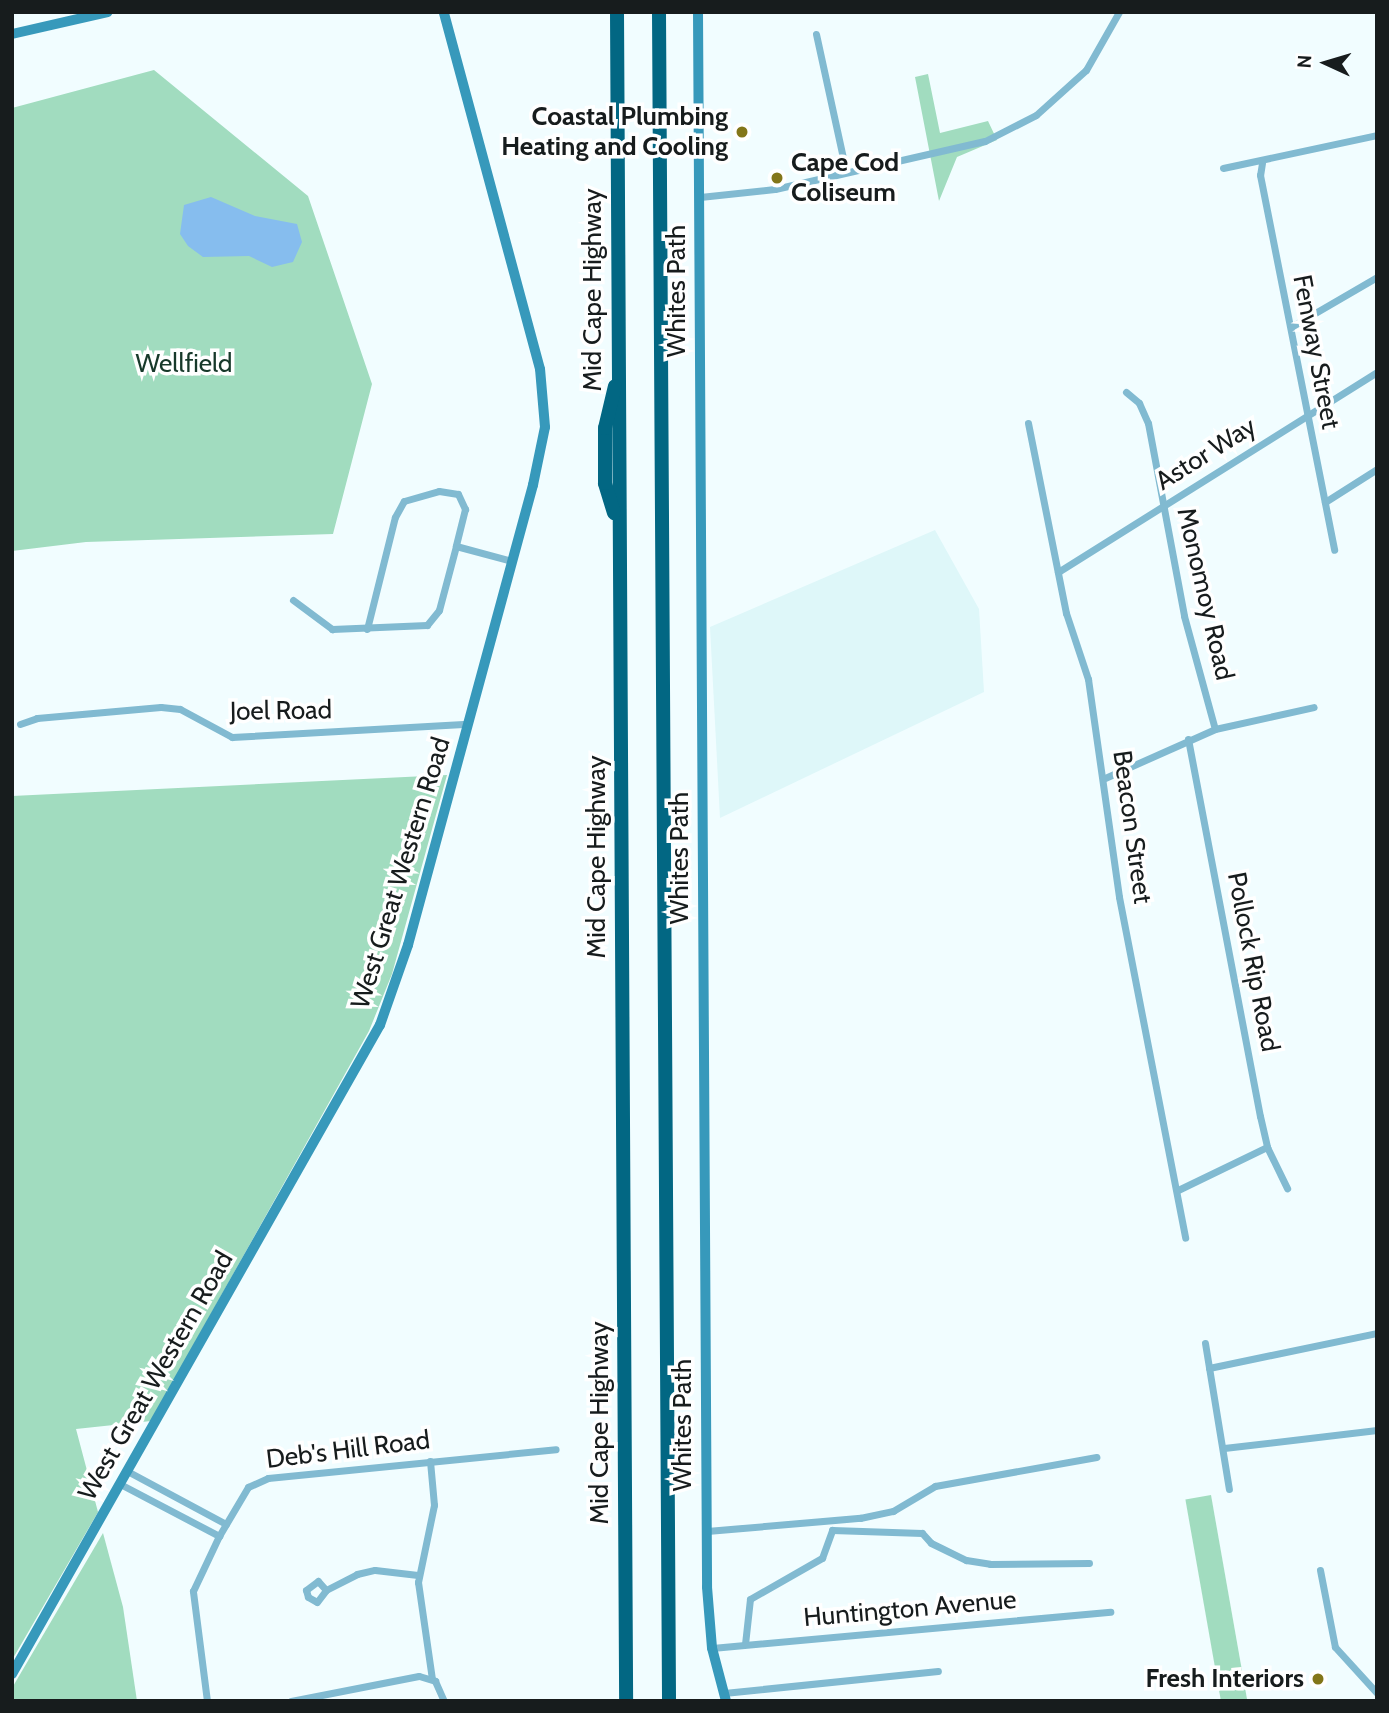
<!DOCTYPE html>
<style>
body{margin:0}
#map{position:relative;width:1389px;height:1713px;overflow:hidden;background:#f1fdff;font-family:Cabin,sans-serif}
div>[style]{position:absolute}
[style*='--x']{left:calc(var(--x)*1px);top:calc(var(--y)*1px);width:calc(var(--w)*1px);rotate:calc(var(--a)*1deg)}
.built>*{inset:0;background:#def7f9}
.green>*{inset:0;background:#a1dcbf;transform-origin:0 0}
.water>*{inset:0;background:#86bdee}
.street>*{height:7px;margin:-3.5px;padding:0 3.5px;transform-origin:3.5px;border-radius:3.5px;background:#81bad1}
.secondary>*{height:10px;margin:-5px;padding:0 5px;transform-origin:5px;border-radius:5px;background:#3799bb}
.highway>*{height:14px;margin:-7px;padding:0 7px;transform-origin:7px;border-radius:7px;background:#026783}
.dots>*{width:19px;height:19px;translate:-50% -50%;box-sizing:border-box;border:4px solid #fff;border-radius:50%}
span{translate:-50% -50%;white-space:nowrap;text-align:center;line-height:1.15;-webkit-text-stroke:7px #fff;paint-order:stroke}
.poi-label{font-size:26px;color:#171c1d;font-weight:700}
.right{translate:-100% -50%;text-align:right}
.left{translate:0 -50%;text-align:left}
.street-label{font-size:26px;color:#171c1d}
.park-label{font-size:26px;color:#17392a}
.frame{position:absolute;inset:0;border:14px solid #171c1d;pointer-events:none}
.north{position:absolute;left:1291px;top:28px;width:70px;height:70px;-webkit-text-stroke:5px #fff;paint-order:stroke;rotate:274deg;font-size:19px;font-weight:700;line-height:28px;text-align:center;color:#171c1d}
.north::after{content:'';display:block;margin:auto;width:24px;height:32px;background:#171c1d;clip-path:polygon(50% 0,100% 100%,50% 72%,0 100%)}
</style>
<div id="map">
<div class="built">
<i style="clip-path:polygon(935px 530px,979px 609px,984px 692px,720px 818px,710px 627px)"></i>
</div>
<div class="green">
<i style="clip-path:polygon(154px 70px,308px 196px,372px 384px,333px 534px,86px 542px,12px 551px,12px 108px)"></i>
<i style="clip-path:polygon(928px 74px,940px 133px,988px 121px,997px 140px,957px 157px,939px 201px,915px 77px)"></i>
<i style="clip-path:polygon(447px 775px,392px 974px,369px 1031px,151px 1421px,76px 1429px,98px 1512px,12px 1660px,12px 796px)"></i>
<i style="left:1211px;top:1495px;width:209px;height:26px;rotate:80deg"></i>
<i style="clip-path:polygon(103px 1533px,123px 1607px,137px 1701px,12px 1701px,12px 1688px)"></i>
</div>
<div class="water">
<i style="clip-path:polygon(211px 197px,255px 216px,297px 224px,302px 242px,293px 262px,272px 267px,249px 256px,203px 257px,188px 246px,180px 234px,184px 205px)"></i>
</div>
<div class="street">
<i style="--x:816;--y:34;--w:141;--a:77.7"></i>
<i style="--x:1262;--y:163;--w:12;--a:99"></i>
<i style="--x:1260;--y:175;--w:382;--a:78.8"></i>
<i style="--x:1223;--y:168;--w:157;--a:-12.1"></i>
<i style="--x:700;--y:197;--w:75;--a:-6.1"></i>
<i style="--x:775;--y:189;--w:215;--a:-12.9"></i>
<i style="--x:985;--y:141;--w:57;--a:-27"></i>
<i style="--x:1036;--y:115;--w:67;--a:-42"></i>
<i style="--x:1086;--y:70;--w:67;--a:-60.4"></i>
<i style="--x:1291;--y:327;--w:99;--a:-30.2"></i>
<i style="--x:1126;--y:392;--w:17;--a:40"></i>
<i style="--x:1139;--y:403;--w:22;--a:66"></i>
<i style="--x:1148;--y:423;--w:196;--a:79.4"></i>
<i style="--x:1184;--y:616;--w:117;--a:74.7"></i>
<i style="--x:1028;--y:423;--w:194;--a:78.7"></i>
<i style="--x:1066;--y:613;--w:70;--a:71.6"></i>
<i style="--x:1088;--y:679;--w:220;--a:81.9"></i>
<i style="--x:1119;--y:897;--w:347;--a:79"></i>
<i style="--x:1325;--y:502;--w:62;--a:-32.4"></i>
<i style="--x:1058;--y:572;--w:377;--a:-32.1"></i>
<i style="--x:293;--y:600;--w:49;--a:36.6"></i>
<i style="--x:332;--y:629;--w:95;--a:-2.4"></i>
<i style="--x:427;--y:625;--w:19;--a:-51"></i>
<i style="--x:439;--y:610;--w:66;--a:-75.1"></i>
<i style="--x:456;--y:546;--w:58;--a:15"></i>
<i style="--x:367;--y:629;--w:115;--a:-76"></i>
<i style="--x:395;--y:517;--w:18;--a:-61"></i>
<i style="--x:404;--y:501;--w:36;--a:-16"></i>
<i style="--x:439;--y:491;--w:19;--a:9"></i>
<i style="--x:458;--y:494;--w:17;--a:65"></i>
<i style="--x:465;--y:509;--w:38;--a:104"></i>
<i style="--x:20;--y:724;--w:18;--a:-19"></i>
<i style="--x:37;--y:718;--w:124;--a:-5.1"></i>
<i style="--x:161;--y:707;--w:19;--a:6"></i>
<i style="--x:180;--y:709;--w:59;--a:28.3"></i>
<i style="--x:232;--y:737;--w:236;--a:-3.2"></i>
<i style="--x:1188;--y:739;--w:384;--a:79.2"></i>
<i style="--x:1260;--y:1116;--w:32;--a:77"></i>
<i style="--x:1267;--y:1147;--w:46;--a:64"></i>
<i style="--x:1105;--y:778;--w:120;--a:-24"></i>
<i style="--x:1215;--y:729;--w:101;--a:-12.5"></i>
<i style="--x:1178;--y:1190;--w:99;--a:-25.8"></i>
<i style="--x:1205;--y:1343;--w:148;--a:80.7"></i>
<i style="--x:1209;--y:1368;--w:172;--a:-11.8"></i>
<i style="--x:1224;--y:1448;--w:154;--a:-6.7"></i>
<i style="--x:430;--y:1461;--w:44;--a:84.8"></i>
<i style="--x:434;--y:1505;--w:79;--a:101.7"></i>
<i style="--x:418;--y:1582;--w:98;--a:81.8"></i>
<i style="--x:129;--y:1472;--w:110;--a:28.2"></i>
<i style="--x:122;--y:1485;--w:110;--a:27.7"></i>
<i style="--x:707;--y:1531;--w:154;--a:-4.9"></i>
<i style="--x:860;--y:1518;--w:34;--a:-12"></i>
<i style="--x:893;--y:1511;--w:49;--a:-30.8"></i>
<i style="--x:935;--y:1486;--w:164;--a:-10.2"></i>
<i style="--x:1320;--y:1570;--w:78;--a:79"></i>
<i style="--x:1335;--y:1647;--w:62;--a:47.6"></i>
<i style="--x:326;--y:1590;--w:12;--a:-132"></i>
<i style="--x:318;--y:1581;--w:15;--a:143"></i>
<i style="--x:306;--y:1590;--w:7;--a:74"></i>
<i style="--x:308;--y:1597;--w:10;--a:29"></i>
<i style="--x:317;--y:1602;--w:15;--a:-53"></i>
<i style="--x:326;--y:1590;--w:35;--a:-27"></i>
<i style="--x:357;--y:1574;--w:18;--a:-13"></i>
<i style="--x:375;--y:1570;--w:43;--a:6.6"></i>
<i style="--x:745;--y:1644;--w:45;--a:-83.7"></i>
<i style="--x:750;--y:1599;--w:83;--a:-29.7"></i>
<i style="--x:822;--y:1558;--w:30;--a:-70"></i>
<i style="--x:832;--y:1530;--w:90;--a:1.9"></i>
<i style="--x:922;--y:1533;--w:13;--a:48"></i>
<i style="--x:931;--y:1543;--w:39;--a:26"></i>
<i style="--x:966;--y:1560;--w:24;--a:9"></i>
<i style="--x:990;--y:1564;--w:99;--a:-0.6"></i>
<i style="--x:712;--y:1648;--w:400;--a:-5.2"></i>
<i style="--x:724;--y:1693;--w:215;--a:-5.9"></i>
<i style="--x:207;--y:1701;--w:111;--a:-97.3"></i>
<i style="--x:193;--y:1591;--w:61;--a:-64.7"></i>
<i style="--x:219;--y:1536;--w:57;--a:-59.4"></i>
<i style="--x:248;--y:1487;--w:22;--a:-24"></i>
<i style="--x:268;--y:1478;--w:289;--a:-5.7"></i>
<i style="--x:291;--y:1701;--w:130;--a:-11.1"></i>
<i style="--x:419;--y:1676;--w:17;--a:17"></i>
<i style="--x:435;--y:1681;--w:22;--a:66"></i>
</div>
<div class="secondary">
<i style="--x:698;--y:12;--w:1575;--a:89.67"></i>
<i style="--x:707;--y:1587;--w:61;--a:85.3"></i>
<i style="--x:712;--y:1648;--w:55;--a:75.2"></i>
<i style="--x:12;--y:34;--w:98;--a:-12.9"></i>
<i style="--x:12;--y:1674;--w:746;--a:-60.45"></i>
<i style="--x:380;--y:1025;--w:85;--a:-70.7"></i>
<i style="--x:408;--y:945;--w:477;--a:-74.8"></i>
<i style="--x:533;--y:485;--w:59;--a:-78.3"></i>
<i style="--x:545;--y:427;--w:58;--a:-94.9"></i>
<i style="--x:540;--y:369;--w:370;--a:-105.1"></i>
</div>
<div class="highway">
<i style="--x:617;--y:12;--w:1689;--a:89.69"></i>
<i style="--x:659;--y:12;--w:1689;--a:89.66"></i>
<i style="--x:614;--y:513;--w:31;--a:-107"></i>
<i style="--x:605;--y:483;--w:55;--a:-90"></i>
<i style="--x:605;--y:428;--w:43;--a:-76.6"></i>
</div>
<div class="dots">
<i style="left:742px;top:132px;background:#827619"></i>
<i style="left:777px;top:178px;background:#827619"></i>
<i style="left:1318px;top:1679px;background:#827619"></i>
</div>
<div class="poi-label">
<span class="right" style="left:728px;top:132px">Coastal Plumbing<br>Heating and Cooling</span>
<span class="left" style="left:791px;top:178px">Cape Cod<br>Coliseum</span>
<span class="right" style="left:1304px;top:1679px">Fresh Interiors</span>
</div>
<div class="street-label">
<span style="left:593px;top:290px;rotate:-90deg">Mid Cape Highway</span>
<span style="left:677px;top:291px;rotate:-90deg">Whites Path</span>
<span style="left:1316px;top:352px;rotate:79deg">Fenway Street</span>
<span style="left:1206px;top:454px;rotate:-32deg">Astor Way</span>
<span style="left:1205px;top:594px;rotate:77deg">Monomoy Road</span>
<span style="left:281px;top:711px;rotate:-1deg">Joel Road</span>
<span style="left:1132px;top:827px;rotate:82deg">Beacon Street</span>
<span style="left:597px;top:857px;rotate:-90deg">Mid Cape Highway</span>
<span style="left:680px;top:858px;rotate:-90deg">Whites Path</span>
<span style="left:401px;top:873px;rotate:-73deg">West Great Western Road</span>
<span style="left:1253px;top:962px;rotate:79deg">Pollock Rip Road</span>
<span style="left:156px;top:1376px;rotate:-60deg">West Great Western Road</span>
<span style="left:600px;top:1423px;rotate:-90deg">Mid Cape Highway</span>
<span style="left:683px;top:1425px;rotate:-90deg">Whites Path</span>
<span style="left:348px;top:1450px;rotate:-7deg">Deb's Hill Road</span>
<span style="left:910px;top:1609px;rotate:-5deg">Huntington Avenue</span>
</div>
<div class="park-label">
<span style="left:184px;top:364px">Wellfield</span>
</div>
<div class="frame"></div>
<div class="north">N</div>
</div>
